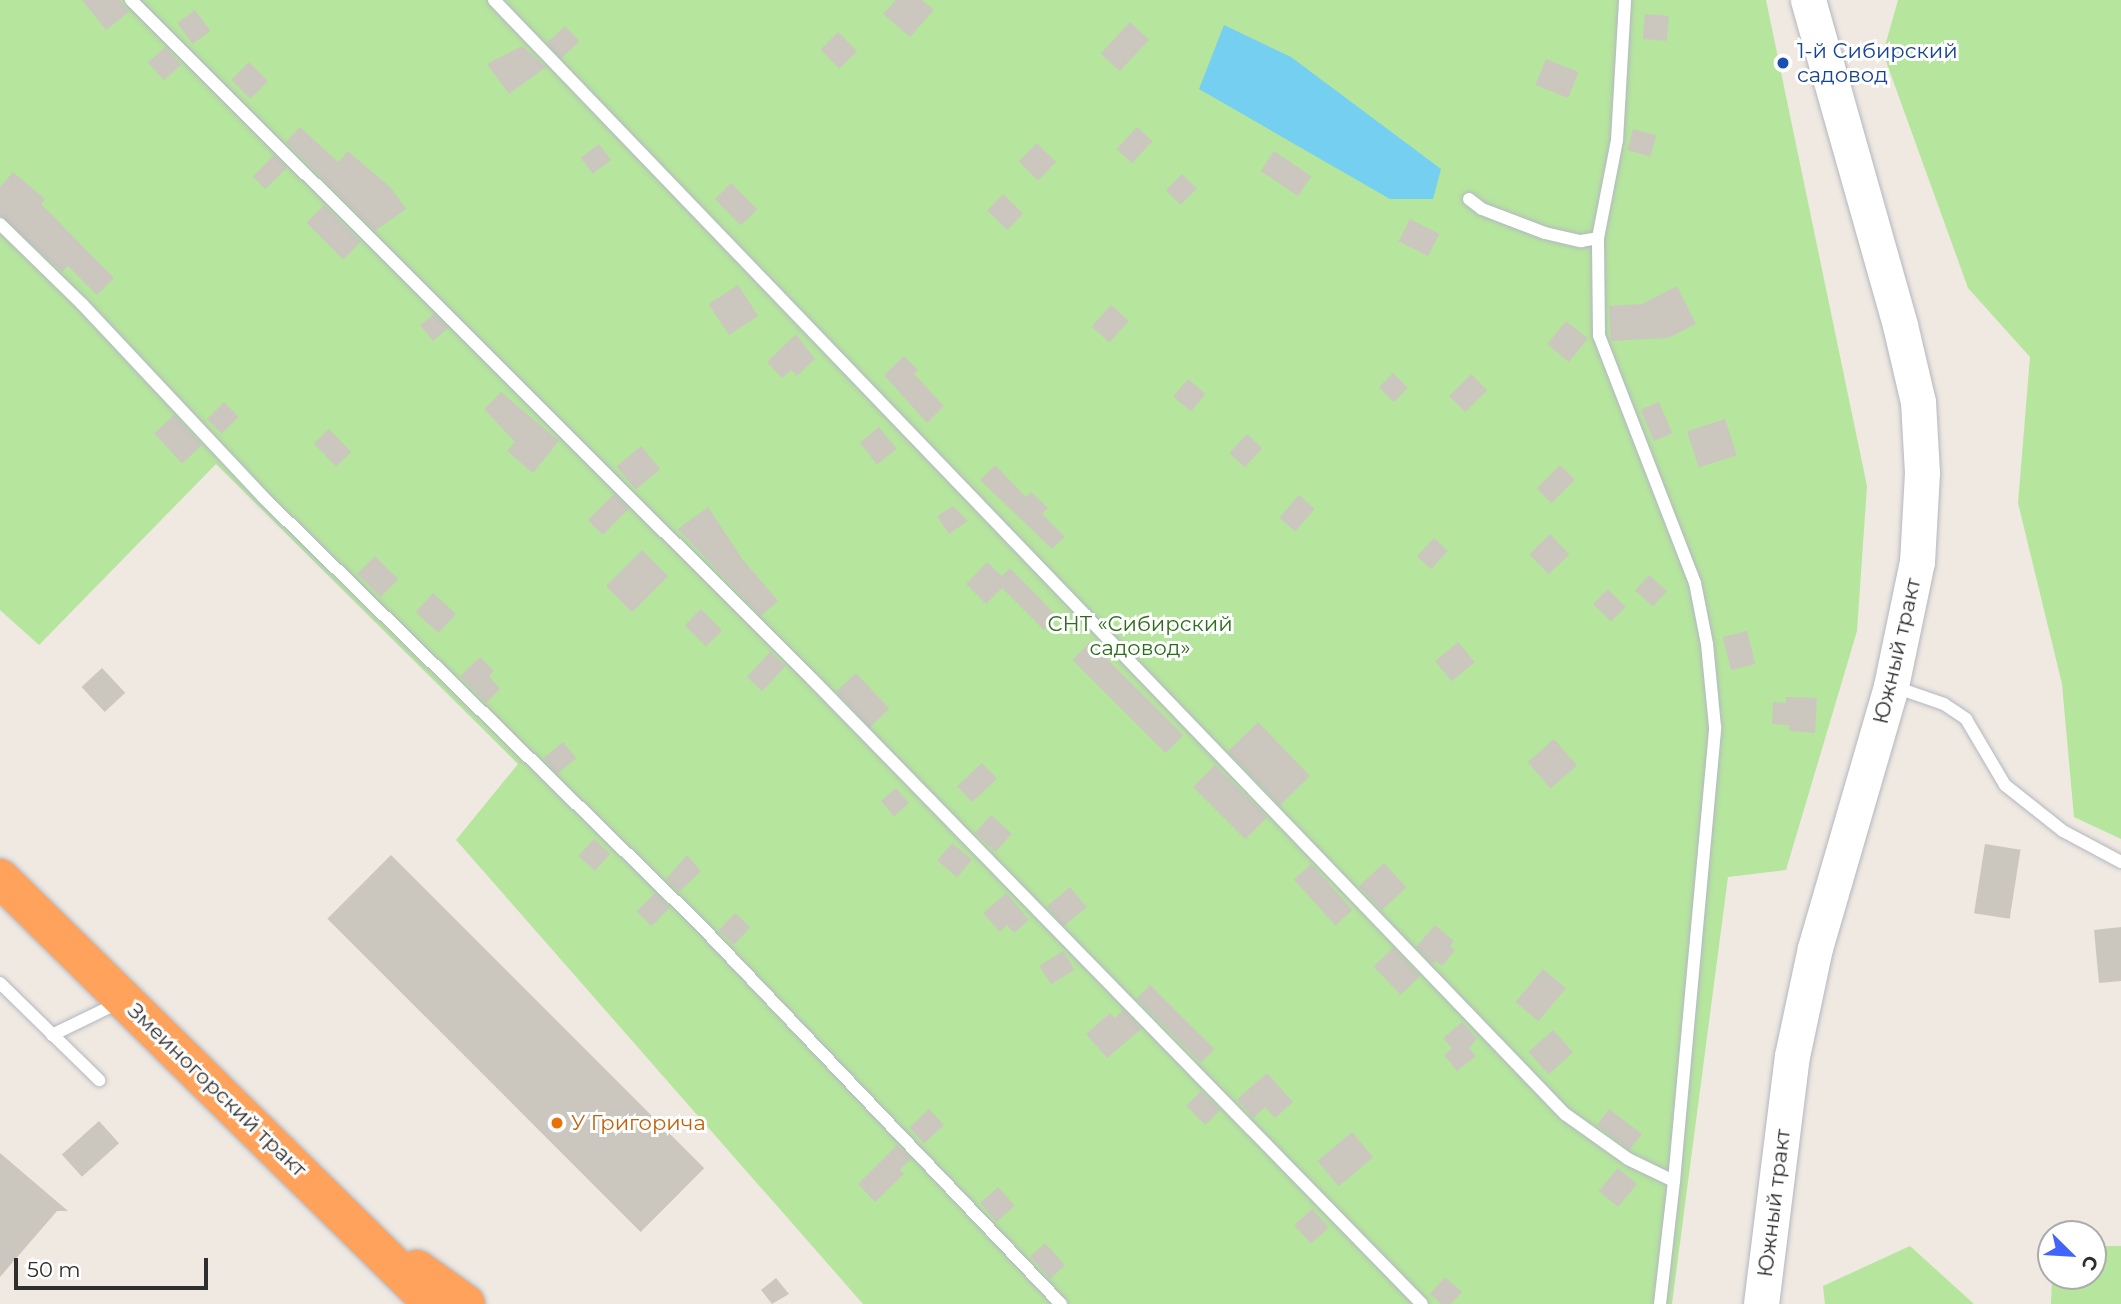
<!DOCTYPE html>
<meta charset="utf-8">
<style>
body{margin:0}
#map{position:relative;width:2121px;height:1304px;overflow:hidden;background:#efe9e1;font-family:Montserrat,sans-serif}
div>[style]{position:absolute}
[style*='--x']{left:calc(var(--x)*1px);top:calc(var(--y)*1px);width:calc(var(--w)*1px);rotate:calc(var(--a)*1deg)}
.green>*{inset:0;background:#b6e59e}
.water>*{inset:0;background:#75cff0}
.building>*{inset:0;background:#cbc7bf;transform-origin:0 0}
.roads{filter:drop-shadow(0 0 2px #b4b7c1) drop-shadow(0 0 2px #b4b7c1)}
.lane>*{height:12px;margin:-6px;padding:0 6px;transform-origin:6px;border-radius:6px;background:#fff}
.secondary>*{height:35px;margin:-17.5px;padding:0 17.5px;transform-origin:17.5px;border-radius:17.5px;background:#fff}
.highway>*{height:38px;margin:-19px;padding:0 19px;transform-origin:19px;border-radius:19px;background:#ffa35c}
.dots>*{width:19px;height:19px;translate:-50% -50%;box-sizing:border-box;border:4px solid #fff;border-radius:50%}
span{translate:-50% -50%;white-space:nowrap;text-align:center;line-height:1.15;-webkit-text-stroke:6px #fff;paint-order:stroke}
.transit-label{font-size:21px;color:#164399}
.left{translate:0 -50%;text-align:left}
.park-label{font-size:21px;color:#2c6e1b}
.street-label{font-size:21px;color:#2e2e2e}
.food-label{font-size:21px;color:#c56008}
.north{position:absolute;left:2037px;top:1220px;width:70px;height:70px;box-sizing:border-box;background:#fff;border:2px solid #ababab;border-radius:50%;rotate:114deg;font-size:19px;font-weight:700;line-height:28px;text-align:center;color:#2e2e2e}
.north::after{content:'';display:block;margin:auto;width:24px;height:32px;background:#4264fb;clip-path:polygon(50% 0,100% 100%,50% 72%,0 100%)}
.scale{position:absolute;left:14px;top:1258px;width:194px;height:32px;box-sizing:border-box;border:4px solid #2e2e2e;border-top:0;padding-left:9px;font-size:21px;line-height:24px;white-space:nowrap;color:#2e2e2e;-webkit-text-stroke:5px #fff;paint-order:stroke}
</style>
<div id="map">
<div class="green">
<i style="clip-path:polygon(0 0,1766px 0,1867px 486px,1857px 631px,1786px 870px,1728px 877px,1672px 1304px,863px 1304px,456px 840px,518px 764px,216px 464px,39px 645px,0 610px)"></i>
<i style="clip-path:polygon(1898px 0,2121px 0,2121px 839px,2074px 817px,2062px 684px,2018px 503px,2030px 357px,1968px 288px,1883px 53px)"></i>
<i style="clip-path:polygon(1910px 1246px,1974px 1304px,1825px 1304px,1823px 1286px)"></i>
<i style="clip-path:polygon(2093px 1246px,2121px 1246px,2121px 1304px,2051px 1304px,2052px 1276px,2093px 1276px)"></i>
</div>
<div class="water">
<i style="clip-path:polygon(1224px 25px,1291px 57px,1441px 169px,1433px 199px,1390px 199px,1199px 89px)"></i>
</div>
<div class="building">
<i style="clip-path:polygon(82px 0,120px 0,129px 12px,106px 30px)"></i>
<i style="clip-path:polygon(896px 0,922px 0,934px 10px,910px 37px,883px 14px)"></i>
<i style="left:195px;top:10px;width:26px;height:22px;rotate:54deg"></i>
<i style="left:1645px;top:14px;width:24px;height:25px;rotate:5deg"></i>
<i style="left:1130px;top:22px;width:26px;height:43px;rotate:43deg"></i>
<i style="left:565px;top:26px;width:21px;height:25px;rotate:47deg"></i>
<i style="left:838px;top:32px;width:27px;height:25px;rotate:45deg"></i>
<i style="clip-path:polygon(522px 46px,546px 67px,509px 94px,487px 64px)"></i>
<i style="left:165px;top:47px;width:24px;height:23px;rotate:48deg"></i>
<i style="left:1546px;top:59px;width:35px;height:28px;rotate:22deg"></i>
<i style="left:249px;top:62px;width:27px;height:25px;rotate:45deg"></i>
<i style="clip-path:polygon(300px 127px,338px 162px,348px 151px,391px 188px,406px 209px,375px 231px,286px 142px)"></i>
<i style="left:1137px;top:127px;width:21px;height:30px;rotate:43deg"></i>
<i style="left:1633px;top:129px;width:24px;height:22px;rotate:15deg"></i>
<i style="left:1037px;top:143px;width:27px;height:26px;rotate:45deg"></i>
<i style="left:599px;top:144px;width:20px;height:23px;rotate:53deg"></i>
<i style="left:1274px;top:151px;width:45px;height:24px;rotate:34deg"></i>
<i style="left:274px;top:155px;width:18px;height:30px;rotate:45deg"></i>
<i style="clip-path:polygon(13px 172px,45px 199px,41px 204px,114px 278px,97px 295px,68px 266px,62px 272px,0 215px,0 187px)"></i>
<i style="left:1182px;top:174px;width:21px;height:23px;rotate:45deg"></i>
<i style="left:731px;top:183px;width:37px;height:23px;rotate:45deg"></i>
<i style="left:1003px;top:194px;width:28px;height:23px;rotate:44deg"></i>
<i style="left:324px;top:205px;width:52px;height:25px;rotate:45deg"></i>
<i style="left:1410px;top:219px;width:33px;height:25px;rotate:27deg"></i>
<i style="left:738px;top:285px;width:37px;height:35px;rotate:57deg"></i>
<i style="clip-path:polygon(1677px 286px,1696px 324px,1668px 338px,1611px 341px,1609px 306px,1642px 304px)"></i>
<i style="left:1111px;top:305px;width:24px;height:29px;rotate:42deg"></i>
<i style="clip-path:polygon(434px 314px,448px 328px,433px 341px,420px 325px)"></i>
<i style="left:1566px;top:321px;width:28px;height:30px;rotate:39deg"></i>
<i style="clip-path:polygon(796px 334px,815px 359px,797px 376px,791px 370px,782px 378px,767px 362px)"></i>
<i style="clip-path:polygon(904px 356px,918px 370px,914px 374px,944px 406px,927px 423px,884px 375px)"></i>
<i style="left:1393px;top:373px;width:21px;height:20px;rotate:45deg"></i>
<i style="left:1471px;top:374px;width:23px;height:31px;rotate:45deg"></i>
<i style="left:1188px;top:379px;width:23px;height:23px;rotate:40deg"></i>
<i style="clip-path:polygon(501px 392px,559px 441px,533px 473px,507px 451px,515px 442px,484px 409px)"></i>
<i style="left:224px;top:402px;width:21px;height:24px;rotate:45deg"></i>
<i style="left:1659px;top:402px;width:34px;height:20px;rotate:67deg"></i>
<i style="left:174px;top:415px;width:41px;height:27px;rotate:47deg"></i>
<i style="left:1725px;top:419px;width:38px;height:40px;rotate:72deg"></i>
<i style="left:879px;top:427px;width:28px;height:25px;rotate:51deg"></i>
<i style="left:329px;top:429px;width:32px;height:21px;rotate:46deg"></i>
<i style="left:1247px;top:434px;width:21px;height:26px;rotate:43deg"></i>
<i style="left:641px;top:446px;width:30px;height:32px;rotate:50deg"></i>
<i style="clip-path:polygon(995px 465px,1026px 497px,1031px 492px,1048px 508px,1042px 514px,1065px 537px,1052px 549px,980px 480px)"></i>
<i style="left:1560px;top:465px;width:21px;height:33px;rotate:45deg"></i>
<i style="left:614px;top:494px;width:21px;height:37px;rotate:45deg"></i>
<i style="left:1299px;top:495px;width:21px;height:30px;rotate:41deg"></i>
<i style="clip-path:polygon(953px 506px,968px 521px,949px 534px,937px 516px)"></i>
<i style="clip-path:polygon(708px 507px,743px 560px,778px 601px,761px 616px,678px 529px)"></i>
<i style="left:1550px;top:534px;width:28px;height:29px;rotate:46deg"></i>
<i style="left:1434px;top:538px;width:19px;height:25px;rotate:43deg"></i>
<i style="left:642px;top:550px;width:37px;height:51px;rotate:45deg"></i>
<i style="left:375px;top:556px;width:33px;height:25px;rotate:45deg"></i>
<i style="clip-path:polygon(987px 562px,1002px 576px,1010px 568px,1057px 616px,1044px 630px,1002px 588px,986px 604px,966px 584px)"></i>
<i style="left:1649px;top:575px;width:24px;height:21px;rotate:42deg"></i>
<i style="left:1608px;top:589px;width:25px;height:21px;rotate:45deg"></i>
<i style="left:433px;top:593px;width:31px;height:26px;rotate:42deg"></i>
<i style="left:701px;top:609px;width:30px;height:23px;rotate:45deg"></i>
<i style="left:1747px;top:631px;width:34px;height:25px;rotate:76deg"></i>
<i style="left:1090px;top:642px;width:132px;height:25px;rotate:45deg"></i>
<i style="left:1458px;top:642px;width:26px;height:30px;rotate:50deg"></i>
<i style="left:770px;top:652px;width:21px;height:34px;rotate:43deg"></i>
<i style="clip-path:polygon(480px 657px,494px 671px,489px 676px,500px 689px,486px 703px,460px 676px)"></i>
<i style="left:102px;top:668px;width:34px;height:28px;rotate:47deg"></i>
<i style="left:856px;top:673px;width:49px;height:27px;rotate:47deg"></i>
<i style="clip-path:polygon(1786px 697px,1817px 698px,1815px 733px,1789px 731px,1789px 725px,1772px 724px,1773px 702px,1786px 703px)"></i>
<i style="left:1258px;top:722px;width:75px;height:42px;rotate:46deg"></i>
<i style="left:1554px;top:739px;width:35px;height:35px;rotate:49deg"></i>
<i style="left:563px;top:742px;width:21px;height:25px;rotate:51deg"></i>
<i style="left:982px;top:763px;width:22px;height:34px;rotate:47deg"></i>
<i style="left:1215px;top:765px;width:74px;height:31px;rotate:45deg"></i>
<i style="left:896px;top:788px;width:20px;height:20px;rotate:49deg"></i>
<i style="left:991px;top:815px;width:28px;height:24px;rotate:42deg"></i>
<i style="left:594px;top:839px;width:22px;height:23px;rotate:43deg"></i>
<i style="left:952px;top:843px;width:26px;height:23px;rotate:40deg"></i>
<i style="left:1985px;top:844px;width:36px;height:70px;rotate:9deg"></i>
<i style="left:391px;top:855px;width:443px;height:90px;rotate:45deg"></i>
<i style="clip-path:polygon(687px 855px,701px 871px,679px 892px,666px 879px)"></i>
<i style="left:1384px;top:863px;width:33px;height:34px;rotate:47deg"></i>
<i style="left:1311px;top:864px;width:62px;height:23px;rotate:48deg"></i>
<i style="left:1070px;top:887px;width:26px;height:30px;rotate:50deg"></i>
<i style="left:655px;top:893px;width:21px;height:26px;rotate:45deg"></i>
<i style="clip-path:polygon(1006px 893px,1029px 920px,1014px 933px,1007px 925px,1000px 932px,983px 913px)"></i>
<i style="left:735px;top:913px;width:21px;height:24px;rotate:43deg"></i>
<i style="clip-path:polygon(1435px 925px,1454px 941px,1450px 946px,1455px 950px,1442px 966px,1436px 961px,1433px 964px,1416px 947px)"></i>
<i style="clip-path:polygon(2121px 927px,2121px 981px,2099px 983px,2094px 930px)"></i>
<i style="left:1393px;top:948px;width:39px;height:27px;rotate:46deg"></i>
<i style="left:1063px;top:951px;width:22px;height:28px;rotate:58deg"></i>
<i style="left:1543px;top:969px;width:30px;height:43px;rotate:40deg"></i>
<i style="left:1150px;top:985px;width:91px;height:19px;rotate:45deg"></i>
<i style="clip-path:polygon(1123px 1010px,1141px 1029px,1107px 1058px,1086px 1034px,1110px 1013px,1115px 1018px)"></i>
<i style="clip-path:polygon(1462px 1022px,1477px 1039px,1469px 1048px,1476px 1056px,1457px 1071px,1444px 1055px,1452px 1048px,1443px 1038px)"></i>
<i style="left:1553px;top:1030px;width:30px;height:33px;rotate:48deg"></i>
<i style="clip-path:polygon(1267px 1073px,1293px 1102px,1275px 1118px,1265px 1107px,1253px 1118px,1237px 1099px)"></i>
<i style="left:1201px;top:1091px;width:27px;height:21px;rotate:45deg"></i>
<i style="left:929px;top:1109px;width:22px;height:27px;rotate:47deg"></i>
<i style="left:1609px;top:1109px;width:41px;height:20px;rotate:37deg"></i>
<i style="left:99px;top:1121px;width:30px;height:50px;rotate:48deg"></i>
<i style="left:1352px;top:1132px;width:33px;height:45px;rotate:50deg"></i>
<i style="clip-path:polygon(897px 1145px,911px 1159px,900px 1169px,904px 1174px,875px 1202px,858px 1184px)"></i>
<i style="clip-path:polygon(0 1153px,68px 1211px,57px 1211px,0 1277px)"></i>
<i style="left:1618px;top:1168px;width:25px;height:30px;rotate:40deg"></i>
<i style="left:998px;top:1187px;width:25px;height:24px;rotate:48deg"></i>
<i style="left:1312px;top:1209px;width:25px;height:24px;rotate:48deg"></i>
<i style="left:1045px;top:1243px;width:30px;height:20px;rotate:48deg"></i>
<i style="clip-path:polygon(1445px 1277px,1462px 1292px,1451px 1304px,1441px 1304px,1430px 1294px)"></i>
<i style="clip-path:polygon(776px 1278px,789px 1294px,772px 1304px,761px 1290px)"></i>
</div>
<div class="roads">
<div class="lane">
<i style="--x:131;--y:0;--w:962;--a:44.92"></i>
<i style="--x:812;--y:679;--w:873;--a:45.7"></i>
<i style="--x:494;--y:0;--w:1545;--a:46.13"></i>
<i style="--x:1565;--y:1114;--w:77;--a:35.5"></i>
<i style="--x:1628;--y:1159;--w:51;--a:25.6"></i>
<i style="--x:1674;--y:1181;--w:456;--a:-84.8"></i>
<i style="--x:1715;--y:727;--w:83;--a:-95.5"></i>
<i style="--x:1707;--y:644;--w:62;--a:-101.1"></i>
<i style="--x:1695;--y:583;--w:265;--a:-111.2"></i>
<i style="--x:1599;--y:336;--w:98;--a:-90.6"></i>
<i style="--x:1598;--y:238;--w:100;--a:-79"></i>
<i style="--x:1617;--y:140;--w:140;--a:-86.7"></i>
<i style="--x:1469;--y:199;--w:16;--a:38"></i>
<i style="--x:1482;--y:209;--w:67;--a:20.9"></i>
<i style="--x:1545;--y:233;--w:37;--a:13"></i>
<i style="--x:1581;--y:241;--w:17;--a:-10"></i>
<i style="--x:0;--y:224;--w:115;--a:44.3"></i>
<i style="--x:82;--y:304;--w:266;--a:46.8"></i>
<i style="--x:264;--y:498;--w:612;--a:44.4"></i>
<i style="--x:701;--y:926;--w:522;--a:46.4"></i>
<i style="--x:1892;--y:686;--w:55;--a:19.1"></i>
<i style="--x:1944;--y:704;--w:27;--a:34"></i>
<i style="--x:1966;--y:719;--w:77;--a:59.4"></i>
<i style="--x:2005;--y:785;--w:74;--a:38.4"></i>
<i style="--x:2063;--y:831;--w:66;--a:28.1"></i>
<i style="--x:0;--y:983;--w:139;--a:44.4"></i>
<i style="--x:52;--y:1035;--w:73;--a:-25.9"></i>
<i style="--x:1660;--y:1304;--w:124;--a:-83.5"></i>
</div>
<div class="secondary">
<i style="--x:1761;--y:1304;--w:250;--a:-82.9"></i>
<i style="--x:1792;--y:1056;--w:110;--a:-78"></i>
<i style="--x:1815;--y:948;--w:273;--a:-73.8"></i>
<i style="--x:1891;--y:686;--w:127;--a:-78.2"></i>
<i style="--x:1917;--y:562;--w:89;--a:-86.8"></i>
<i style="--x:1922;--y:473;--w:71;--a:-93.2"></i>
<i style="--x:1918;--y:402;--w:79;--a:-103.2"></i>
<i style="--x:1900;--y:325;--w:338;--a:-105.8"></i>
</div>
<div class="highway">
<i style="--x:0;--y:878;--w:607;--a:44.53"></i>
<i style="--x:417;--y:1269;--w:60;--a:35.5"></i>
</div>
</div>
<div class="dots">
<i style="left:1783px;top:63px;background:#1a4fb4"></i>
<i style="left:557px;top:1123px;background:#e8710a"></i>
</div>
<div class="transit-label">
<span class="left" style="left:1797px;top:63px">1-й Сибирский<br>садовод</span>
</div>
<div class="park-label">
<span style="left:1140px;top:636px">СНТ «Сибирский<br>садовод»</span>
</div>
<div class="street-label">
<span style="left:1897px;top:651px;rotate:-77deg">Южный тракт</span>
<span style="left:217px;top:1090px;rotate:44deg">Змеиногорский тракт</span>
<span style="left:1774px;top:1203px;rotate:-83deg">Южный тракт</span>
</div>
<div class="food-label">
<span class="left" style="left:571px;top:1123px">У Григорича</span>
</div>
<div class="north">С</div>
<div class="scale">50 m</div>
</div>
